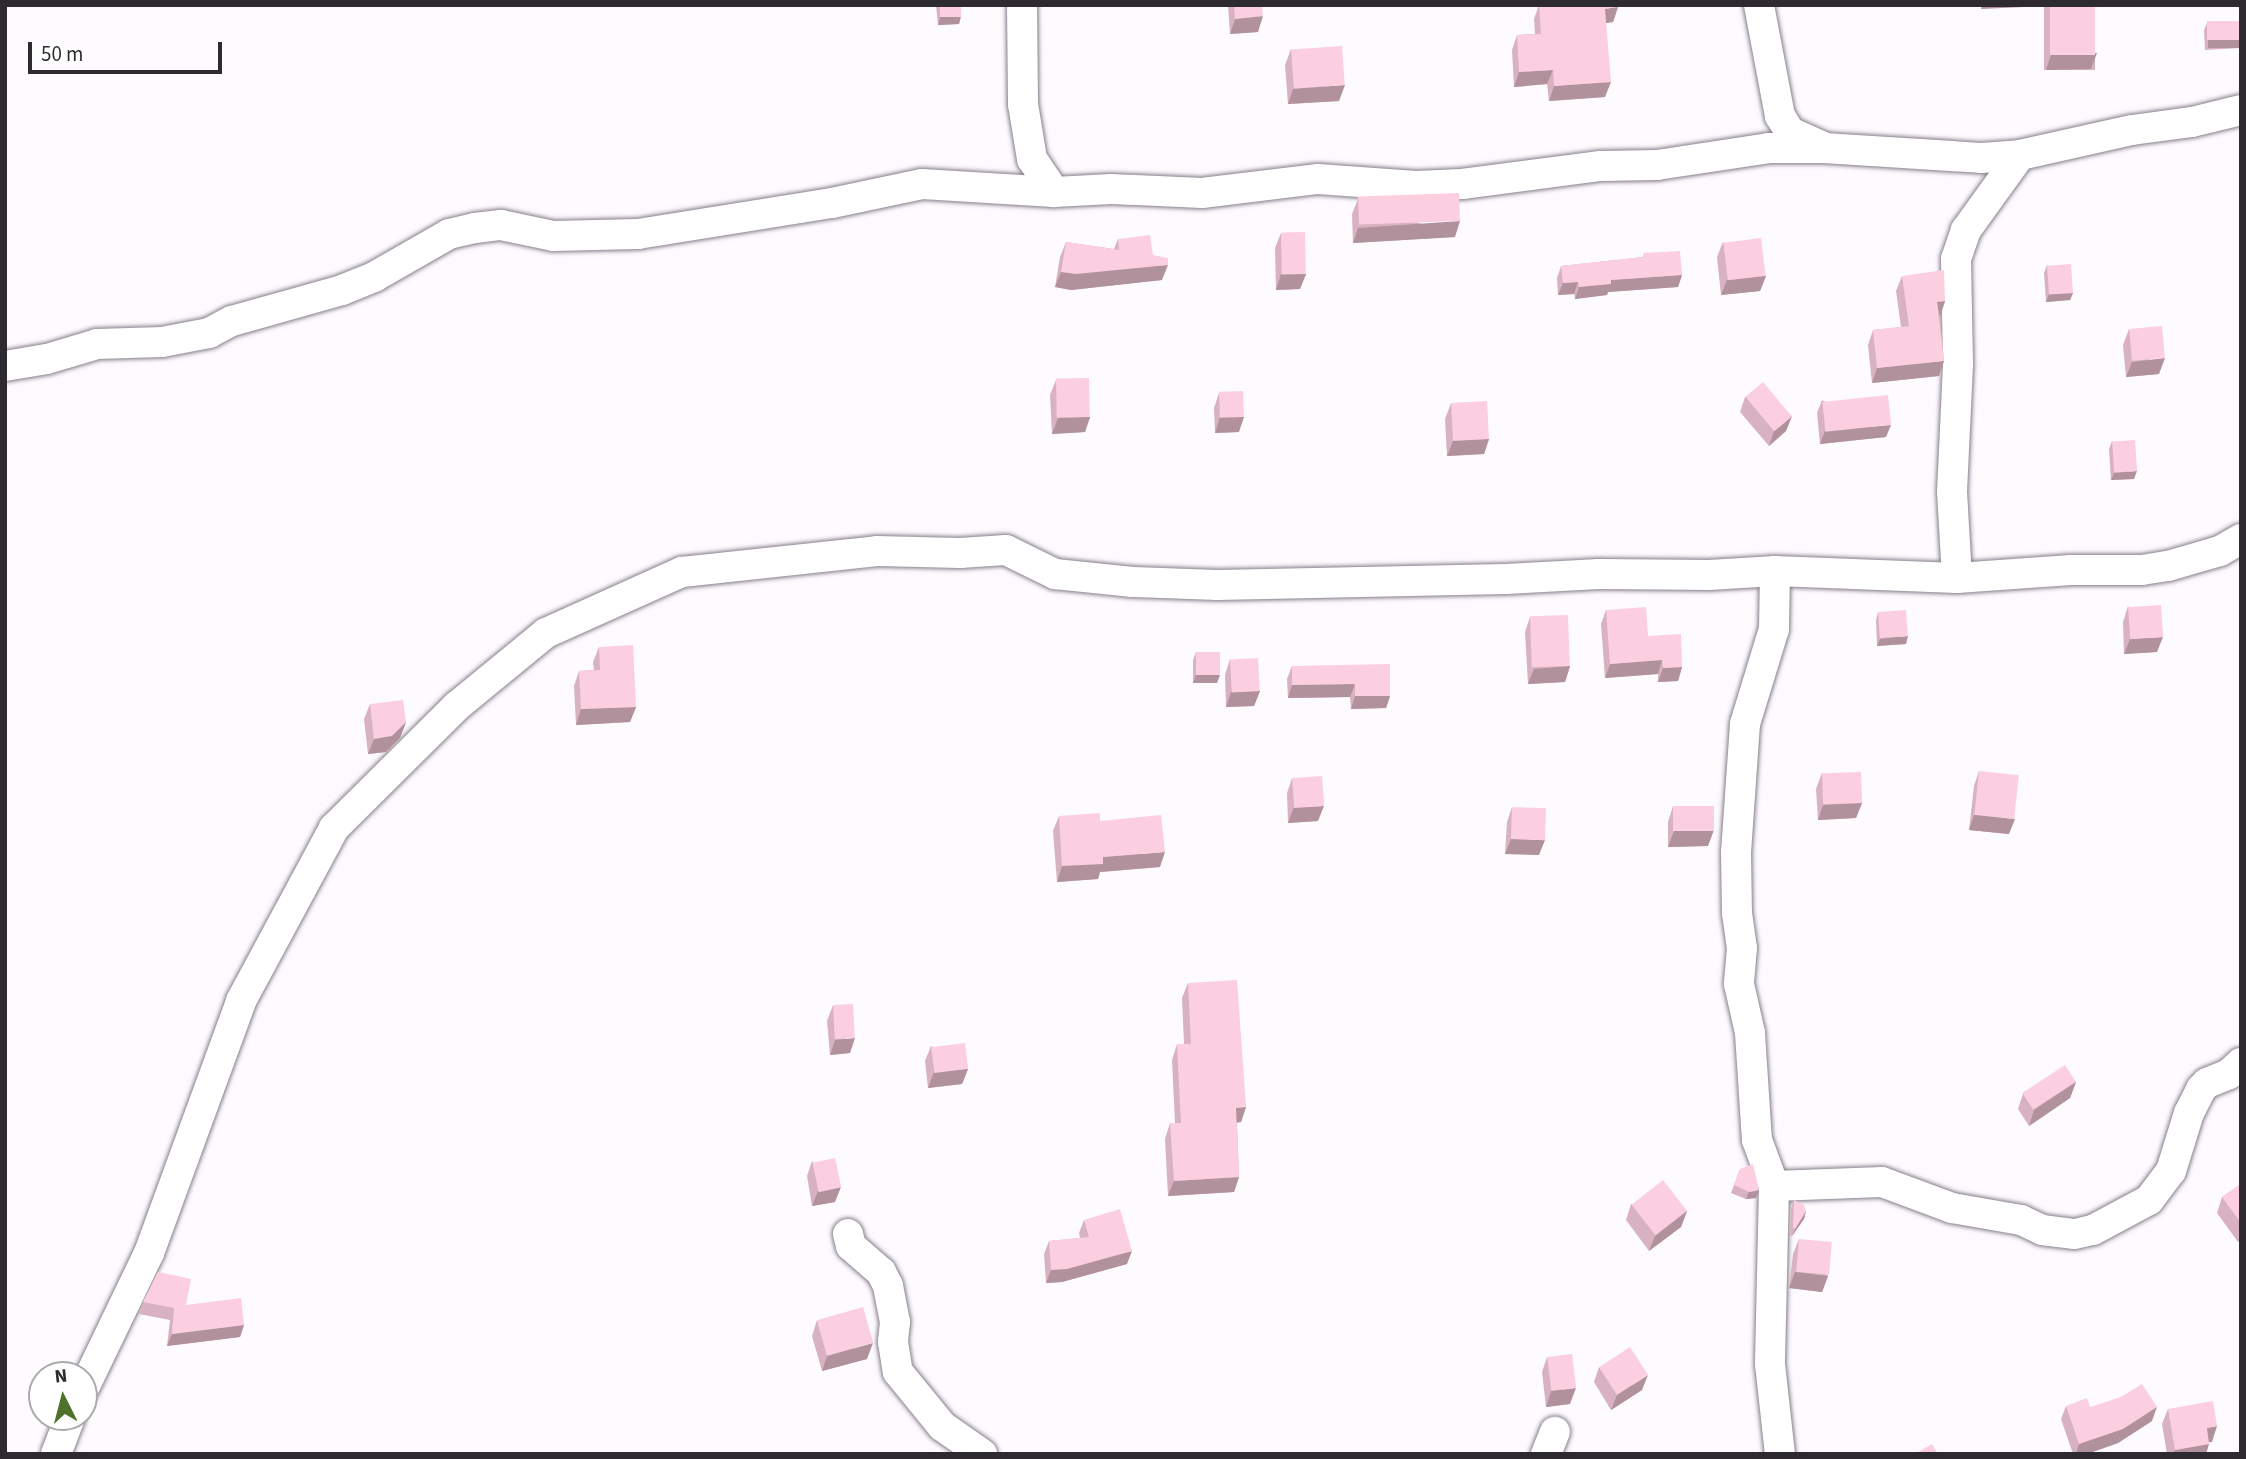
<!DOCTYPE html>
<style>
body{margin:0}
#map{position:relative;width:2246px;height:1459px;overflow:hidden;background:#fdfbfe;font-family:"Source Sans 3",sans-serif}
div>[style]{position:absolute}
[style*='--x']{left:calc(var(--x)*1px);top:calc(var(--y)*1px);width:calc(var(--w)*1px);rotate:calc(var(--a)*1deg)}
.roads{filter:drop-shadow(0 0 2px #877e8b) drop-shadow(0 0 2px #877e8b)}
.minor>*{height:30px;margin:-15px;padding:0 15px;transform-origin:15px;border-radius:15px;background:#fff}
.wall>*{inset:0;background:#d8b2c0;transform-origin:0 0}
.shaded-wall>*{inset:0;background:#b0919c;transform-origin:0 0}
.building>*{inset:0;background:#fbcfdf;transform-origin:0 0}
span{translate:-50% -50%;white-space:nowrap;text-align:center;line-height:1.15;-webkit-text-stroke:7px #fff;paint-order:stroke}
.frame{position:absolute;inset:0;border:7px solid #2e2b30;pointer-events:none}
.north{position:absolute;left:28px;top:1361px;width:70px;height:70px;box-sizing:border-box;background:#fff;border:2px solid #abaaac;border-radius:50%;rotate:354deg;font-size:19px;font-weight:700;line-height:28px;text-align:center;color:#2e2b30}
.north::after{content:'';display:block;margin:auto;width:24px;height:32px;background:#4e722b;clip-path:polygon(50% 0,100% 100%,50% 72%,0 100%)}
.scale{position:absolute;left:28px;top:42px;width:194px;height:32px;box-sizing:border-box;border:4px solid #2e2b30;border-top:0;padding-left:9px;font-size:21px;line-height:24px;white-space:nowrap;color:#2e2b30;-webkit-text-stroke:5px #fff;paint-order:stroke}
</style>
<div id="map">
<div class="roads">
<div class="minor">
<i style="--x:1022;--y:5;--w:99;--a:89.4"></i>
<i style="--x:1023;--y:104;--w:56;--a:80.7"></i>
<i style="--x:1032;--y:159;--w:40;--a:56"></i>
<i style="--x:1759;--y:5;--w:113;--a:79.3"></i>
<i style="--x:1780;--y:116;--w:19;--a:58"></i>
<i style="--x:1790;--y:132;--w:36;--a:24"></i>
<i style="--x:5;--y:366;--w:43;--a:-9.5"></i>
<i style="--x:47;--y:359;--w:52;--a:-16.7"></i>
<i style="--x:97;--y:344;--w:65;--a:-1.8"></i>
<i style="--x:162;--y:342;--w:48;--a:-10.8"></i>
<i style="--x:209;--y:333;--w:26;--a:-28"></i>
<i style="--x:232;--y:321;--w:114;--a:-15.7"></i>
<i style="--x:342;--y:290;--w:35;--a:-22"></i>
<i style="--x:374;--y:277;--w:86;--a:-29.8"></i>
<i style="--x:449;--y:234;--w:27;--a:-13"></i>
<i style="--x:475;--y:228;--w:26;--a:-7"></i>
<i style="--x:501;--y:225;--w:53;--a:11.9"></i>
<i style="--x:553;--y:236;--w:85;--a:-1.3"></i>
<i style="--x:638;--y:234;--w:196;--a:-9.1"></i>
<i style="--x:832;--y:203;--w:92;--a:-11.9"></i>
<i style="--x:922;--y:184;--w:132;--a:3.5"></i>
<i style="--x:1054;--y:192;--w:57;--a:-3"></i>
<i style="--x:1111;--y:189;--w:91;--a:2.5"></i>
<i style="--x:1202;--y:193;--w:117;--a:-6.9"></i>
<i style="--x:1318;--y:179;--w:98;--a:4.1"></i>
<i style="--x:1416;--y:186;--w:46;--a:-2.5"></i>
<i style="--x:1462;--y:184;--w:140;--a:-7.4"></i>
<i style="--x:1601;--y:166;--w:56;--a:-1"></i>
<i style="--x:1657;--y:165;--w:113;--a:-8.6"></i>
<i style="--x:1769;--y:148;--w:55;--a:0"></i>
<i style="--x:1824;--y:148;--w:157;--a:3.6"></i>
<i style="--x:1981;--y:158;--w:39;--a:-4"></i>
<i style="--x:2020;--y:155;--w:115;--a:-12.6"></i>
<i style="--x:2132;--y:130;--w:61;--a:-7.6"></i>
<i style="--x:2192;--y:122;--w:50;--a:-13.8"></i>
<i style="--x:1775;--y:571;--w:58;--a:91"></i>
<i style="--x:1774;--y:629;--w:99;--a:107"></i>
<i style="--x:1745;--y:724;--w:128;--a:94"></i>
<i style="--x:1736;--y:852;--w:61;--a:89.1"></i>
<i style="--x:1737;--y:913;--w:35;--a:82"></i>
<i style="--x:1742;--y:948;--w:36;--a:95"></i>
<i style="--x:1739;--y:984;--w:50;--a:77.3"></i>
<i style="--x:1750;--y:1033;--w:107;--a:86.3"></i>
<i style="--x:1757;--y:1140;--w:49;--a:69.7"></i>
<i style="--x:1774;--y:1186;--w:178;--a:91.3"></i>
<i style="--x:1770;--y:1364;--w:91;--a:83.7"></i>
<i style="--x:1957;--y:578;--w:86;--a:-93.3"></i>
<i style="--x:1952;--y:492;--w:129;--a:-87.3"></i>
<i style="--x:1958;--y:363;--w:104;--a:-91.1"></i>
<i style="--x:1956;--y:259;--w:31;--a:-71"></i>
<i style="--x:1966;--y:230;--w:92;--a:-54.2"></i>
<i style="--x:1774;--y:1186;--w:108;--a:-2.1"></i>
<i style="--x:1882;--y:1182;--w:75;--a:20.4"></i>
<i style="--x:1952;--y:1208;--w:70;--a:9.9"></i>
<i style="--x:2021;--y:1220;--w:23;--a:25"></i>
<i style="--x:2042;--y:1230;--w:33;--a:7"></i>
<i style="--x:2075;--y:1234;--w:18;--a:-13"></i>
<i style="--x:2093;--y:1230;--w:64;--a:-28.2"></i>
<i style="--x:2149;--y:1200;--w:36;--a:-53"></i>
<i style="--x:2171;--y:1171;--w:61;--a:-72.8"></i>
<i style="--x:2189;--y:1113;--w:27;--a:-63"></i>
<i style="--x:2201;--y:1089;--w:8;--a:-45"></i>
<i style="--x:2207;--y:1083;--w:24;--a:-22"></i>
<i style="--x:2229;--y:1074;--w:16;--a:-43"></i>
<i style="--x:848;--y:1234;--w:12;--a:76"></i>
<i style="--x:851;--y:1246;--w:40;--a:41"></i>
<i style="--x:881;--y:1272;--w:16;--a:63"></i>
<i style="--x:888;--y:1286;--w:37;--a:79"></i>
<i style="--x:895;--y:1322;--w:20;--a:96"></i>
<i style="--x:893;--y:1342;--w:30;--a:81"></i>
<i style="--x:898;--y:1372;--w:70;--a:50.8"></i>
<i style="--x:942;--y:1426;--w:49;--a:35"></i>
<i style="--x:84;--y:1388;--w:150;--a:-64.3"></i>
<i style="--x:149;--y:1253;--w:268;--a:-69.9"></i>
<i style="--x:241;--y:1001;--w:196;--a:-61.7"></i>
<i style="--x:334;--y:828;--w:173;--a:-44.8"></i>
<i style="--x:457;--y:706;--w:115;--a:-39.4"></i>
<i style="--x:546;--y:633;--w:149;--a:-24.2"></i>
<i style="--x:682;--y:572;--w:196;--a:-6.1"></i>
<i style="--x:877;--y:551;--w:83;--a:1.4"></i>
<i style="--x:960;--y:553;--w:46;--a:-3.7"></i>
<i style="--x:1006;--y:550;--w:55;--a:26.1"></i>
<i style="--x:1055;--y:574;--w:78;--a:5.9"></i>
<i style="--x:1133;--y:582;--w:85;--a:2"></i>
<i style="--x:1218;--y:585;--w:288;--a:-1.2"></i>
<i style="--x:1506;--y:579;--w:93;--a:-3.1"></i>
<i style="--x:1599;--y:574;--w:110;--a:0.5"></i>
<i style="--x:1709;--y:575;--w:66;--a:-3.5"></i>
<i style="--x:1775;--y:571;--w:182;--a:2.2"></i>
<i style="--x:1957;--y:578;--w:114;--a:-4"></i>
<i style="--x:2071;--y:570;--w:71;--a:0"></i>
<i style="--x:2142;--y:570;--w:26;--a:-9"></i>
<i style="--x:2168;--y:566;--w:54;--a:-16.1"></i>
<i style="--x:2220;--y:551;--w:24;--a:-30"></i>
<i style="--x:56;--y:1454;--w:40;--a:-69"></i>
<i style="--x:1546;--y:1454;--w:24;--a:-68"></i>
</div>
</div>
<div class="wall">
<i style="clip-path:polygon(936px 5px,961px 5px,961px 16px,959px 24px,938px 25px)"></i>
<i style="clip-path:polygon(1228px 5px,1262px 5px,1258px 32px,1230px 34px)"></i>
<i style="clip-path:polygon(1539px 5px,1618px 7px,1613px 22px,1606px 23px,1605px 97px,1549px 101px,1547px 84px,1514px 87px,1512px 50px,1517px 35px,1535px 34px,1534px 19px)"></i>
<i style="left:2044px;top:5px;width:51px;height:65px"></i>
<i style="clip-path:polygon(2241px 21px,2241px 48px,2205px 50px,2204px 30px,2207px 23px)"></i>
<i style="clip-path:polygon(1291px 49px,1339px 101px,1288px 104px,1285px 65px)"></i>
<i style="clip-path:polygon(1358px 199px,1455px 237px,1353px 243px,1352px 214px)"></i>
<i style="clip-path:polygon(1281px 233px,1306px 274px,1300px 289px,1276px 290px,1275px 248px)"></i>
<i style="clip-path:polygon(1118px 239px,1153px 255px,1162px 280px,1071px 290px,1055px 287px,1060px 257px,1066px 242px,1114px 249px)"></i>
<i style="clip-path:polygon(1723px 242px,1766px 276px,1760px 291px,1721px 295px,1717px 257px)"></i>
<i style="clip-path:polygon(1644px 253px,1682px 275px,1678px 287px,1608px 292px,1607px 295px,1575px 299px,1574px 294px,1558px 295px,1557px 278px,1561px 266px,1643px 257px)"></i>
<i style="clip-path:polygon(2047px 265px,2073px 293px,2070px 300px,2046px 302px,2044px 273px)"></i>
<i style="clip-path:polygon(1902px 276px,1945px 301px,1940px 317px,1944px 361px,1939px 376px,1872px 383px,1868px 345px,1873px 330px,1901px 327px,1896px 291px)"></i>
<i style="clip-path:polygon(2129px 329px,2159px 374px,2126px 377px,2123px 345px)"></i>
<i style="clip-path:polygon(1056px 380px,1090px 417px,1085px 432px,1052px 434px,1050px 395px)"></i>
<i style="clip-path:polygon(1219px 393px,1239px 432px,1215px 433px,1214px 408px)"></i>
<i style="clip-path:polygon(1745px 397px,1792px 416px,1786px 431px,1769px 446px,1740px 412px)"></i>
<i style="clip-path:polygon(1822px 400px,1886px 437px,1820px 444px,1817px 413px)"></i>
<i style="clip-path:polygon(1451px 403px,1489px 439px,1484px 454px,1447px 456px,1445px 419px)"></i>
<i style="clip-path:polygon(2112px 441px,2134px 479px,2111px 480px,2109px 449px)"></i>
<i style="clip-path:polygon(2128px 606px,2157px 652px,2124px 654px,2123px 622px)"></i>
<i style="clip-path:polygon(1606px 610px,1648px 636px,1682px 667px,1678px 681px,1658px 682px,1658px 674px,1605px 678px,1601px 624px)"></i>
<i style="clip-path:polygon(1878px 612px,1906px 644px,1877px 646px,1876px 620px)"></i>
<i style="clip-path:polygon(1530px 617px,1570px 666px,1565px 682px,1528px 684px,1525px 632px)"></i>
<i style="clip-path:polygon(599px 647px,636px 707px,630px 722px,576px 725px,574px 686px,579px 671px,594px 670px,593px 662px)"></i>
<i style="clip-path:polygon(1196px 652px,1217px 683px,1193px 683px,1193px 660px)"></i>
<i style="clip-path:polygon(1230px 659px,1260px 691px,1254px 706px,1226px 707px,1225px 675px)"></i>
<i style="clip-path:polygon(1292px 666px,1390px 696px,1386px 708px,1351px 709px,1350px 697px,1288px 698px,1287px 679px)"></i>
<i style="clip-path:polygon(370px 704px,406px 722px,400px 738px,386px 752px,368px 754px,364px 719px)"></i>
<i style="clip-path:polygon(1979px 771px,2009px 834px,1969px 830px,1974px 786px)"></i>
<i style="clip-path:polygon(1822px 773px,1862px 803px,1856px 818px,1818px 820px,1816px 789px)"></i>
<i style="clip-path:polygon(1292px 778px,1318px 821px,1288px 823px,1287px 793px)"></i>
<i style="clip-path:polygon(1673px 806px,1708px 846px,1668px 847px,1668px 822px)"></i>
<i style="clip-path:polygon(1512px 807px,1539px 855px,1505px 854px,1507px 822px)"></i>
<i style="clip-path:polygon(1059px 816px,1100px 821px,1160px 867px,1100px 872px,1098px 879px,1057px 882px,1053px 831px)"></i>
<i style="clip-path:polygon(1188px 983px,1246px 1107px,1241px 1122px,1237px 1123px,1239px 1177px,1234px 1192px,1168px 1196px,1165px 1139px,1170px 1123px,1175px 1123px,1172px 1060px,1177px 1044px,1184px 1044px,1182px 998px)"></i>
<i style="clip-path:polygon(833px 1005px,850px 1053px,830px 1055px,827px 1021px)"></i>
<i style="clip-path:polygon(931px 1046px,968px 1069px,962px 1084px,928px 1088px,925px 1061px)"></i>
<i style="clip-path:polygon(2076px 1082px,2070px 1098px,2029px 1126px,2018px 1109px,2023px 1094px)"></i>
<i style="clip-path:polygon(812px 1161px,835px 1202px,812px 1206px,807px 1176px)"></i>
<i style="clip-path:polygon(1740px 1169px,1756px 1198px,1746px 1199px,1731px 1193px)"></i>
<i style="clip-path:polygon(2241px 1184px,2241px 1240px,2238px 1242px,2217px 1213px,2222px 1197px)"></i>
<i style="clip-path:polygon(1794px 1200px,1806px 1211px,1804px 1219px,1792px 1236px,1790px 1235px,1791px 1208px)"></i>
<i style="clip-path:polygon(1631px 1204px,1687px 1211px,1681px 1227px,1649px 1251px,1626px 1220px)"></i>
<i style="clip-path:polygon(1084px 1220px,1127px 1264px,1062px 1282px,1046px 1283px,1044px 1254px,1049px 1241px,1080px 1238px,1079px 1233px)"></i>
<i style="clip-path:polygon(1799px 1239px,1828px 1276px,1822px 1292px,1789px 1288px,1793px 1254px)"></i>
<i style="clip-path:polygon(143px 1302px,186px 1305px,244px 1325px,240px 1337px,167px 1346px,170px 1320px,139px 1314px)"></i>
<i style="clip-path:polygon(817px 1320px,867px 1359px,822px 1371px,812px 1336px)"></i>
<i style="clip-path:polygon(1547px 1357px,1570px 1404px,1546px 1407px,1542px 1372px)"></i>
<i style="clip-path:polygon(1599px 1367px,1642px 1390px,1611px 1410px,1594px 1382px)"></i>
<i style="clip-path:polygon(2066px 1406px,2090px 1407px,2152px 1421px,2118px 1443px,2087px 1454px,2073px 1454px,2061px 1419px)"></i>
<i style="clip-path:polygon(2168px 1409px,2212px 1442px,2209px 1442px,2206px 1454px,2167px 1454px,2162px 1424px)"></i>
</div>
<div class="shaded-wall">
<i style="clip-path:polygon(1982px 5px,2025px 5px,2024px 7px,1981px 9px)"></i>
<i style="clip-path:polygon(2153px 5px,2178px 5px,2153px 7px)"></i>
<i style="clip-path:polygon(1618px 7px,1613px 22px,1600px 24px,1605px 9px)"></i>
<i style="clip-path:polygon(961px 16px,959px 24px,938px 25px,940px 17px)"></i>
<i style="clip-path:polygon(1263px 16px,1258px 32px,1230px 34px,1235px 19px)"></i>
<i style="left:2241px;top:40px;width:8px;height:33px;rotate:90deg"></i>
<i style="clip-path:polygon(2097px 53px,2091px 69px,2046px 70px,2051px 55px)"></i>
<i style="clip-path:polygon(1553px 70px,1547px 84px,1514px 87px,1519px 72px)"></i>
<i style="clip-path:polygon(1611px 82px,1605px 97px,1549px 101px,1554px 86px)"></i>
<i style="clip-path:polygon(1345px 85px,1339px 101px,1288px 104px,1293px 89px)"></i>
<i style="clip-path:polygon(1460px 221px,1455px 237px,1353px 243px,1358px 228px)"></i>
<i style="clip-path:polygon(1168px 265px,1162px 280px,1071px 290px,1055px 287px,1061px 272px)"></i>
<i style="clip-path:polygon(1281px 274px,1306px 274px,1300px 289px,1276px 290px)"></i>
<i style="clip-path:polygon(1682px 275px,1678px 287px,1608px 292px,1607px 295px,1575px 299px,1579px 287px,1611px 280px)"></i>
<i style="clip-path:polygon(1766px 276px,1760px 291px,1721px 295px,1727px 280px)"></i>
<i style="clip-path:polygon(1578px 282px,1574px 294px,1558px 295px,1563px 283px)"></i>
<i style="clip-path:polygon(2073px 293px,2070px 300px,2046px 302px,2049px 294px)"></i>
<i style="clip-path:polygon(1945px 301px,1940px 317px,1937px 302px)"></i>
<i style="clip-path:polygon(2165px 358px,2159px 374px,2126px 377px,2132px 362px)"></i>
<i style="clip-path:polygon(1944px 361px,1939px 376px,1872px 383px,1877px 368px)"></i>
<i style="clip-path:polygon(1792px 416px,1786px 431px,1769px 446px,1774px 431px)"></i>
<i style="clip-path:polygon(1090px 417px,1085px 432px,1052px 434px,1058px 418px)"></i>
<i style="clip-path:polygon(1220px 417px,1244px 417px,1239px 432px,1215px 433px)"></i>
<i style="clip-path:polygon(1891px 425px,1886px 437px,1820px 444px,1825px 431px)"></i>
<i style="clip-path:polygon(1489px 439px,1484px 454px,1447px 456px,1453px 441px)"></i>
<i style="clip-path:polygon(2137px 471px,2134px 479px,2111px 480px,2114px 473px)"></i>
<i style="clip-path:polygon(1908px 636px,1906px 644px,1877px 646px,1880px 639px)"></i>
<i style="clip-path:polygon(2163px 637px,2157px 652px,2124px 654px,2130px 639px)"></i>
<i style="clip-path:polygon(1662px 660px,1658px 674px,1605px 678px,1610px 664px)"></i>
<i style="clip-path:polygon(1570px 666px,1565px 682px,1528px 684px,1534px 669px)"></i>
<i style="clip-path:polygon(1682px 667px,1678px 681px,1658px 682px,1663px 668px)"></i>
<i style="clip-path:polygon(1196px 675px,1220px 675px,1217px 683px,1193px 683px)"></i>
<i style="clip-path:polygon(1355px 684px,1350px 697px,1288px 698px,1292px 685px)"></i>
<i style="clip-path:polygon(1260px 691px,1254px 706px,1226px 707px,1231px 692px)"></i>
<i style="clip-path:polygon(1355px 696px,1390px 696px,1386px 708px,1351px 709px)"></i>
<i style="clip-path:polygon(636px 707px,630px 722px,576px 725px,581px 709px)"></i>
<i style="clip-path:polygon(406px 722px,400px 738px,386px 752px,368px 754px,374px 739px)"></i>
<i style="clip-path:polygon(1862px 803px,1856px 818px,1818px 820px,1823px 805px)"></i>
<i style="clip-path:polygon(1324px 806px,1318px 821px,1288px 823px,1294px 807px)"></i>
<i style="clip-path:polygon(1974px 815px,2015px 819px,2009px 834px,1969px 830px)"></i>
<i style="clip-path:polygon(1714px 830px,1708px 846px,1668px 847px,1674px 831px)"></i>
<i style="clip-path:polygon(1511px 839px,1545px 840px,1539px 855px,1505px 854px)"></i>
<i style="clip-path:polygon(1165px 852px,1160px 867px,1100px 872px,1098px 879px,1057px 882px,1062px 866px,1103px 857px)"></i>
<i style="clip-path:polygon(855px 1038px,850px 1053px,830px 1055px,835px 1040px)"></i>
<i style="clip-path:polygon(968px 1069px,962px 1084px,928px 1088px,934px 1072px)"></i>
<i style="clip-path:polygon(2076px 1082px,2070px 1098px,2029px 1126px,2034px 1110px)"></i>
<i style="clip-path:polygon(1246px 1107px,1241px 1122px,1231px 1123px,1236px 1108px)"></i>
<i style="clip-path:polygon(1239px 1177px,1234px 1192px,1168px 1196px,1174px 1181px)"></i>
<i style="clip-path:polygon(841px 1187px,835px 1202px,812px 1206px,818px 1191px)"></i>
<i style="clip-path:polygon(1759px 1190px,1756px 1198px,1746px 1199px,1749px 1192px)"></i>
<i style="clip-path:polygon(1687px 1211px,1681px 1227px,1649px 1251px,1655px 1236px)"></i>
<i style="clip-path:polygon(1806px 1211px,1804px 1219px,1792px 1236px,1795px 1229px)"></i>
<i style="clip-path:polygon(1132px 1251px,1127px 1264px,1062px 1282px,1046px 1283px,1051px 1270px)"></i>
<i style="clip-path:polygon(1795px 1272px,1828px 1276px,1822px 1292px,1789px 1288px)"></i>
<i style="clip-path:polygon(244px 1325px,240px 1337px,167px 1346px,172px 1334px)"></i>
<i style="clip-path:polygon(873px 1343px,867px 1359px,822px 1371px,827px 1356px)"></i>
<i style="clip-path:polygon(1648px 1375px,1642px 1390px,1611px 1410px,1617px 1395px)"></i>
<i style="clip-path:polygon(1576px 1388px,1570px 1404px,1546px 1407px,1551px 1391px)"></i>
<i style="clip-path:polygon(2157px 1407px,2152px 1421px,2118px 1443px,2087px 1454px,2076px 1454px,2079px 1444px)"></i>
<i style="clip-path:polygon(2217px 1426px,2212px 1442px,2201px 1443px,2207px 1428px)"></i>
<i style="clip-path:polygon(2209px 1444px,2206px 1454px,2173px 1454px,2175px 1450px)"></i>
</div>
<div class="building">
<i style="left:940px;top:5px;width:21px;height:12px"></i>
<i style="clip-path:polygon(1234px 5px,1262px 5px,1263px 16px,1235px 19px)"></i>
<i style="clip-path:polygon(1539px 5px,1618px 5px,1618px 7px,1605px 9px,1611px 82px,1554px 86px,1553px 70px,1519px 72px,1517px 35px,1541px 34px)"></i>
<i style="left:2050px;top:5px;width:45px;height:50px"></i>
<i style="left:2241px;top:21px;width:19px;height:34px;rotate:90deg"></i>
<i style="left:1342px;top:46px;width:39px;height:51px;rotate:86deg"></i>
<i style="left:1459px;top:193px;width:28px;height:101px;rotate:88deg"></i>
<i style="left:1305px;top:232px;width:42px;height:24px;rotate:89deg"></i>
<i style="clip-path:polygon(1150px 235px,1153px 255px,1168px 258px,1168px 265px,1076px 274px,1061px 272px,1066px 242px,1119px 250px,1118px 239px)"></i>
<i style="left:1761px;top:238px;width:38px;height:38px;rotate:83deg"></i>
<i style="clip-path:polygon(1680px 251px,1682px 275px,1611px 280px,1611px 284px,1579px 287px,1578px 282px,1563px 283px,1561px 266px,1644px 257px,1644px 253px)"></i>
<i style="left:2071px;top:264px;width:29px;height:24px;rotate:86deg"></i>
<i style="clip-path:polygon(1944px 270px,1945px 301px,1937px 302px,1944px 361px,1877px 368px,1873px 330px,1909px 326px,1902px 276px)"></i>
<i style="left:2162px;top:326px;width:32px;height:33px;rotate:85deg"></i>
<i style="left:1089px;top:378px;width:39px;height:33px;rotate:89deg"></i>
<i style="left:1763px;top:382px;width:45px;height:23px;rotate:50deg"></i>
<i style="left:1243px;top:391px;width:26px;height:24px;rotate:88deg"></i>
<i style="left:1888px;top:395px;width:30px;height:66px;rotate:84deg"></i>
<i style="left:1487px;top:401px;width:38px;height:36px;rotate:87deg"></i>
<i style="left:2135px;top:440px;width:31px;height:23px;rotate:86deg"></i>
<i style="left:2161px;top:605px;width:32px;height:33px;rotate:86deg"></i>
<i style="clip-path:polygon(1646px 607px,1648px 636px,1681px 634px,1682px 667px,1663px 668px,1662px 660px,1610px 664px,1606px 610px)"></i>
<i style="left:1906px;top:610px;width:26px;height:28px;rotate:86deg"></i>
<i style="left:1568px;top:615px;width:51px;height:38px;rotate:88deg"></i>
<i style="clip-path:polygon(633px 645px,636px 707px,581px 709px,579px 671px,600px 670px,599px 647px)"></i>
<i style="left:1196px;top:652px;width:24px;height:23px"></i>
<i style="left:1258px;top:658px;width:33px;height:28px;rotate:87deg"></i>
<i style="clip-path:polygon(1390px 664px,1390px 696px,1355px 696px,1355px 684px,1292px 685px,1292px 666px)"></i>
<i style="clip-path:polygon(403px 700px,406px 722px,392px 736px,374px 739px,370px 704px)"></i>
<i style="left:1979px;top:771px;width:40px;height:44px;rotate:6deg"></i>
<i style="left:1861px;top:772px;width:31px;height:39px;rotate:88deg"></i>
<i style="left:1322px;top:776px;width:30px;height:30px;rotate:86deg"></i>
<i style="left:1673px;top:806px;width:41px;height:25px"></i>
<i style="left:1512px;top:807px;width:34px;height:32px;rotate:2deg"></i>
<i style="clip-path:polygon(1100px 813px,1100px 821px,1161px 815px,1165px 852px,1103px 857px,1103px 864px,1062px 866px,1059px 816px)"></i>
<i style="clip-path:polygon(1237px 980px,1246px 1107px,1236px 1108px,1239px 1177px,1174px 1181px,1170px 1123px,1181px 1123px,1177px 1044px,1191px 1044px,1188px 983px)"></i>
<i style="left:853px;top:1004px;width:34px;height:20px;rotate:87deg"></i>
<i style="left:965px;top:1043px;width:26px;height:34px;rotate:83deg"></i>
<i style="left:2065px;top:1065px;width:20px;height:51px;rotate:57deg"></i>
<i style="left:835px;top:1158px;width:30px;height:23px;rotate:78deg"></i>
<i style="clip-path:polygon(1753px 1164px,1759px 1190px,1749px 1192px,1734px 1185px,1740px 1169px)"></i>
<i style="left:1663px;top:1180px;width:39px;height:40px;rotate:52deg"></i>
<i style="clip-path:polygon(2241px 1184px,2241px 1223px,2222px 1197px)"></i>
<i style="clip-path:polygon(1794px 1200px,1804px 1205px,1806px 1211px,1795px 1229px,1793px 1227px)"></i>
<i style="clip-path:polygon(1120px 1209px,1132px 1251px,1067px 1269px,1051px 1270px,1049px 1241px,1089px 1237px,1084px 1220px)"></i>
<i style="left:1799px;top:1239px;width:33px;height:33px;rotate:5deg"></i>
<i style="clip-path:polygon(158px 1272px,191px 1279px,186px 1305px,241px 1298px,244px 1325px,172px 1334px,174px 1308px,143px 1302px)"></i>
<i style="left:863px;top:1307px;width:37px;height:48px;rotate:74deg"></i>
<i style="left:1630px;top:1347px;width:33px;height:37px;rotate:57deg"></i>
<i style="left:1572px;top:1354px;width:34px;height:25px;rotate:83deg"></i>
<i style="clip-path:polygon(2142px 1384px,2157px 1407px,2123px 1429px,2079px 1444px,2066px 1406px,2087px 1398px,2090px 1407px,2121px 1397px)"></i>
<i style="clip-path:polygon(2213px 1401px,2217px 1426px,2207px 1428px,2209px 1444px,2175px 1450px,2168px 1409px)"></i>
<i style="clip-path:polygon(1932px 1444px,1938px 1454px,1915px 1454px)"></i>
</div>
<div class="frame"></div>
<div class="north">N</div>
<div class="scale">50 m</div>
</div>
